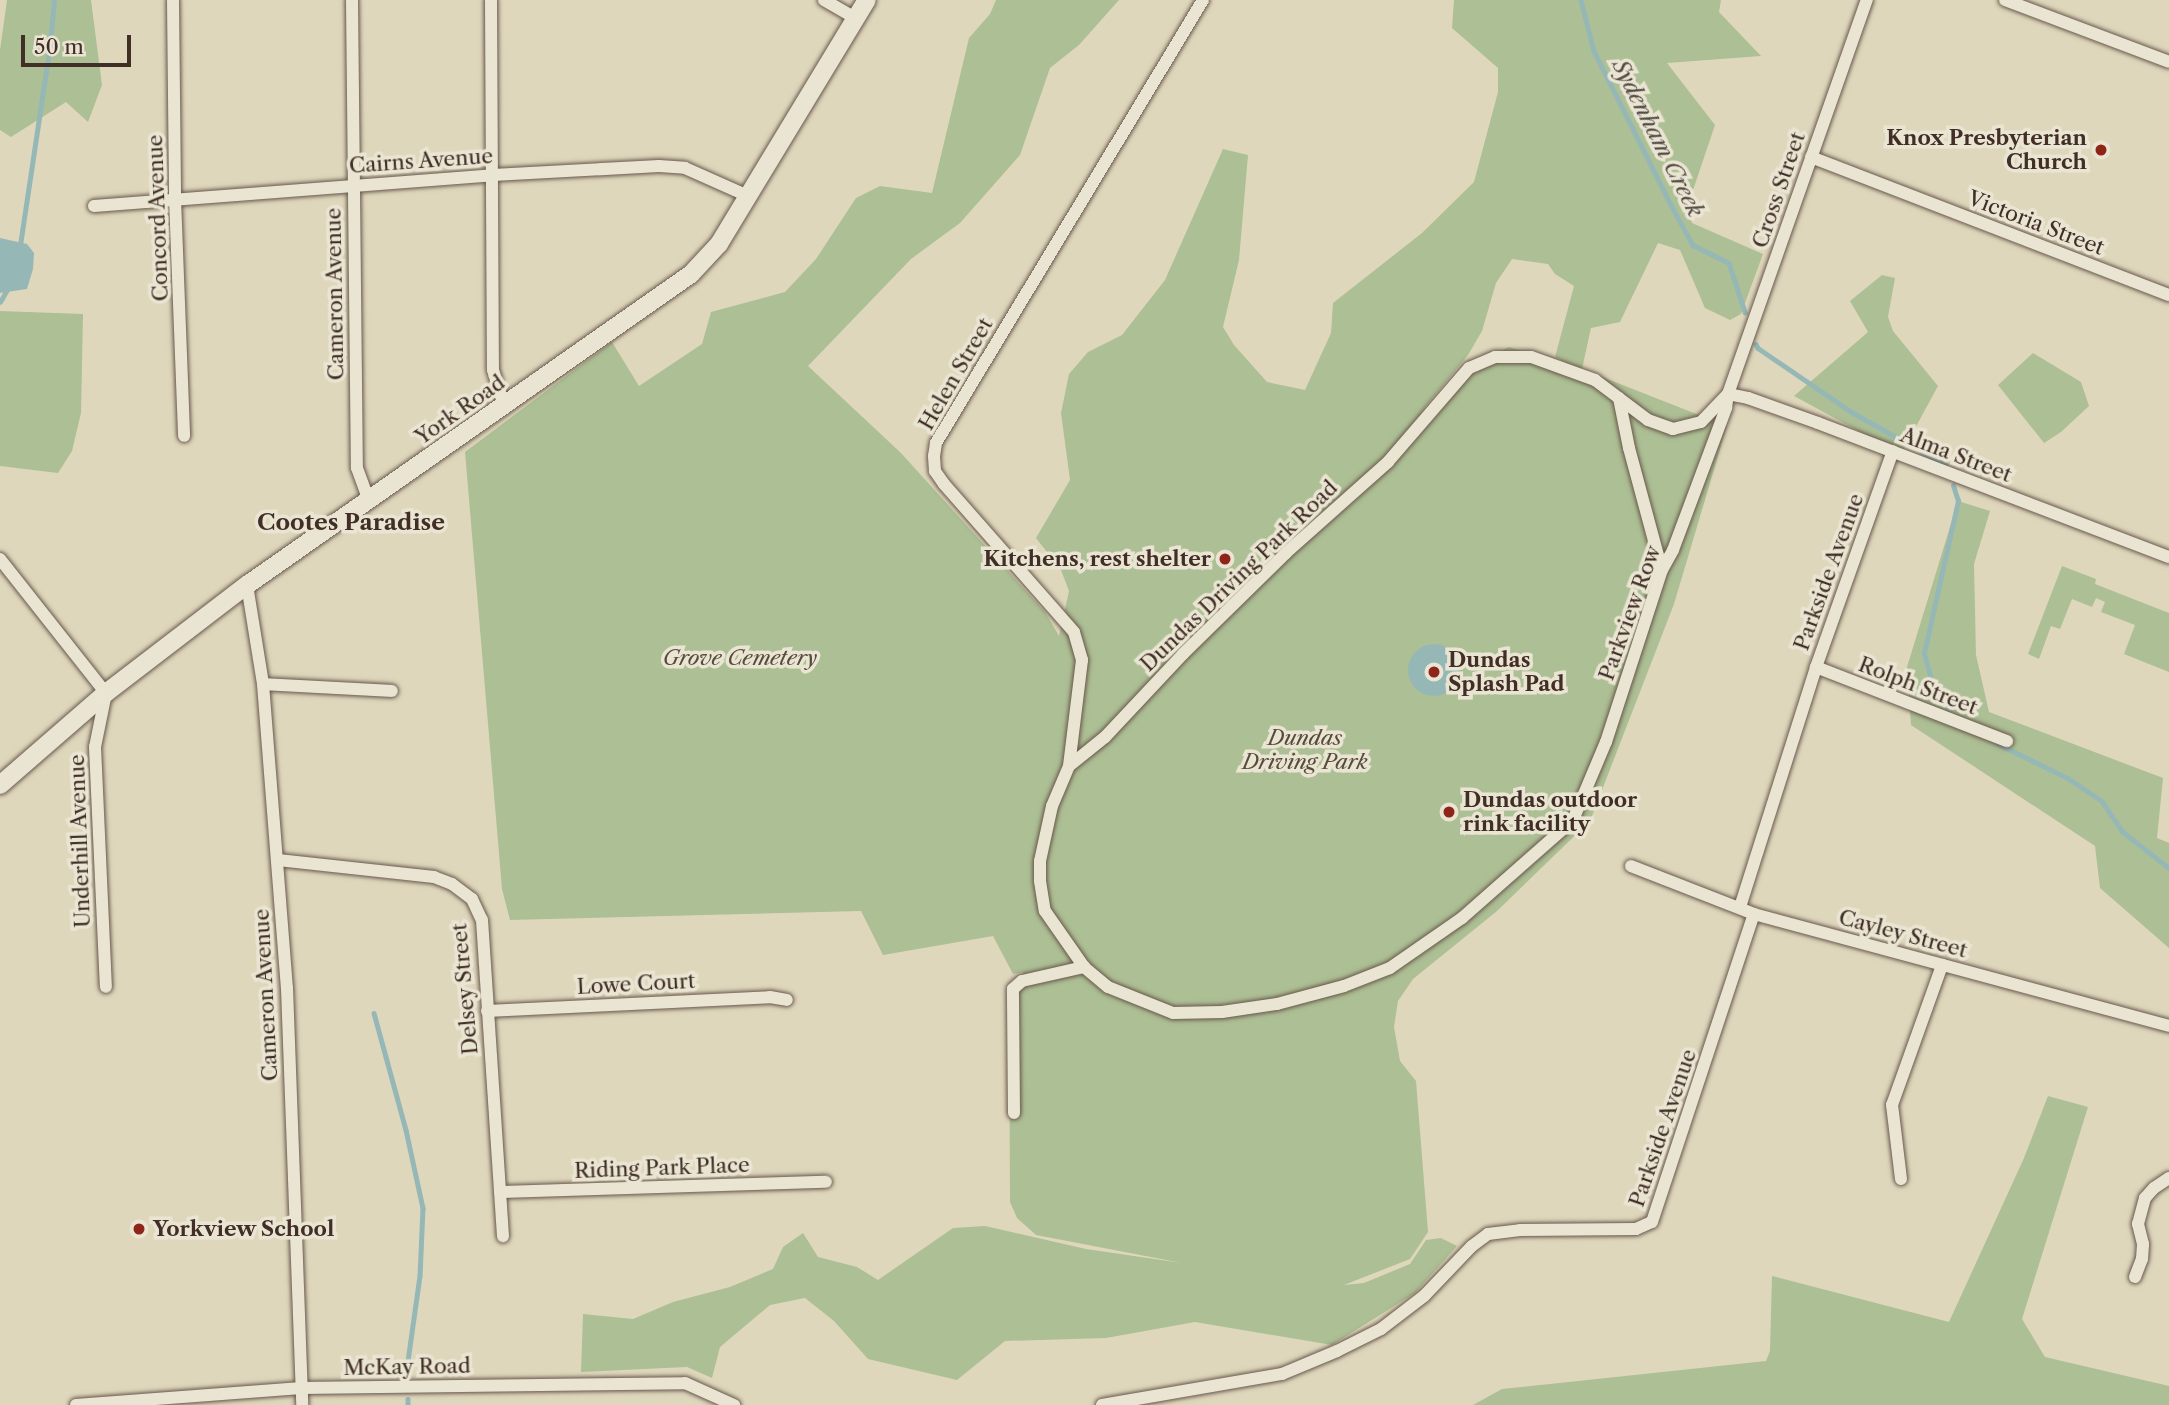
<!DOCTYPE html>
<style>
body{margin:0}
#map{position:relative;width:2169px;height:1405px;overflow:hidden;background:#dfd7bc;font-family:"Libre Caslon Text",serif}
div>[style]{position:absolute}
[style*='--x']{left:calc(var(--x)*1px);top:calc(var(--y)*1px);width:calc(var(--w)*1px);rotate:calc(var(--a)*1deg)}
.green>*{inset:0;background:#adbf94}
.water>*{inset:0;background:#95b8b7}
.round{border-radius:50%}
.stream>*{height:4.5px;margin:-2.25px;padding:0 2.25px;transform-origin:2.25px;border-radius:2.25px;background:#95b8b7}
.roads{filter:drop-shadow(0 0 2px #68584c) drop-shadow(0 0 2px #68584c)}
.street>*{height:12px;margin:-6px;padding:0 6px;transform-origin:6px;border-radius:6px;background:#eae5d3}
.secondary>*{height:18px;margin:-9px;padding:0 9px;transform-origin:9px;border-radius:9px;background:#eae5d3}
.dots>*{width:19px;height:19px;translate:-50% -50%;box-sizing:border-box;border:4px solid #eae5d3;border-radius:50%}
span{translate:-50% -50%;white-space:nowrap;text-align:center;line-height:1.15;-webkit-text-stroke:7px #eae5d3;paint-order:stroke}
.poi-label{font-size:21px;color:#412e26;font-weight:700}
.right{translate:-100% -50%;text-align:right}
.left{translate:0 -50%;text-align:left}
.street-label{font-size:21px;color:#412e26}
.park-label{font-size:21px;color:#574b3c;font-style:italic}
.water-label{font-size:23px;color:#524a43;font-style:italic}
.neighbourhood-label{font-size:23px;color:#412e26;font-weight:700}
.scale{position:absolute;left:21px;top:35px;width:110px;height:32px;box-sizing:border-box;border:4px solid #412e26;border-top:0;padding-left:9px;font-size:21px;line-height:24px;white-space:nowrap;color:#412e26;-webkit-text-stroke:5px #eae5d3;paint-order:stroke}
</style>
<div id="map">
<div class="green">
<i style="clip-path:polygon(7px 0,91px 0,102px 85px,88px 122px,66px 102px,11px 137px,0 130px,0 50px)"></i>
<i style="clip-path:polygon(evenodd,996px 0,1119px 0,1079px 45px,1050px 68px,1020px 155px,960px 223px,911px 259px,808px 366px,901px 453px,1045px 612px,1059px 636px,1069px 591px,1061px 570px,1036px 538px,1070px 480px,1061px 413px,1069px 374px,1088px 352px,1122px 335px,1165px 280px,1223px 149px,1248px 155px,1239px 260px,1223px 327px,1234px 345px,1267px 382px,1305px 390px,1331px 333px,1333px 303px,1422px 233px,1474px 182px,1498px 92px,1498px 68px,1452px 28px,1454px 0,1721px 0,1719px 12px,1761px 56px,1667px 63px,1715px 125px,1688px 205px,1692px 223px,1763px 254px,1741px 314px,1730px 320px,1705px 308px,1680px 250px,1658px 243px,1620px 322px,1591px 328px,1582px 369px,1727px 426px,1674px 604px,1590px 821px,1497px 911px,1413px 979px,1398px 1001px,1394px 1027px,1400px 1061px,1416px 1081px,1428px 1232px,1410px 1259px,1344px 1285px,1364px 1283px,1410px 1264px,1426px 1240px,1441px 1238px,1457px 1246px,1415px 1293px,1332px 1345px,1195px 1322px,1106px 1338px,1005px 1341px,957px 1380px,868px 1359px,834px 1321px,805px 1298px,770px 1305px,720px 1347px,712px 1378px,687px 1367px,581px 1372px,583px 1314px,633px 1319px,673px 1302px,730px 1287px,773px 1269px,783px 1247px,803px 1233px,818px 1257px,857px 1267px,878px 1280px,953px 1228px,985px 1226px,1086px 1249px,1182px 1263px,1036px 1235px,1017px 1218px,1010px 1202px,1009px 993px,1022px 979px,1023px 972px,1013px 974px,993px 936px,883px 955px,861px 911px,510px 920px,502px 889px,465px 452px,612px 342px,639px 386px,702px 344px,711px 312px,785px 292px,816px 259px,856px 198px,880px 186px,932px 193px,969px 38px,990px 14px,996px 0,1512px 259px,1548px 264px,1555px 274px,1574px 286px,1555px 357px,1574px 367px,1509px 347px,1471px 366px,1419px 414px,1468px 355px,1482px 331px,1496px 283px,1512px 259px)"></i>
<i style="clip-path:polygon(1882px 275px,1895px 278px,1888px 317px,1893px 331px,1938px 386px,1901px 454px,1794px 396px,1868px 332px,1850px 301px)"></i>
<i style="clip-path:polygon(0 311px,83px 314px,81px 413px,72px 451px,58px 473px,0 466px)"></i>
<i style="clip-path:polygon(2033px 353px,2081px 382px,2089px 406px,2061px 432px,2044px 443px,1998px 385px)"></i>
<i style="clip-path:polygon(1958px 501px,1990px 511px,1974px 564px,1976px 655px,1989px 712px,2163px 778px,2157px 838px,2169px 843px,2169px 948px,2100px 888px,2095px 846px,1911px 725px,1907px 667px)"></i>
<i style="clip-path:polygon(2062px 566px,2096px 579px,2095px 584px,2169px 613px,2169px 672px,2124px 654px,2135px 625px,2101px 612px,2105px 602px,2096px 598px,2092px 607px,2072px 599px,2060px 629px,2051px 626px,2039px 659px,2028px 654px)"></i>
<i style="clip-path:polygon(2048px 1096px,2088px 1107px,2022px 1319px,2045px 1357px,2169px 1386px,2169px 1405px,1473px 1405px,1502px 1389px,1766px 1361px,1770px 1351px,1772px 1276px,1949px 1322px,2024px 1158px)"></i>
</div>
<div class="water">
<i style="clip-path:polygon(0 238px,27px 244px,34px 253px,33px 269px,27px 289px,0 293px)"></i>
<i class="round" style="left:1408px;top:644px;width:52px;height:52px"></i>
</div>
<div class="stream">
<i style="--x:1581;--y:0;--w:53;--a:75.7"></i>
<i style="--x:1594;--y:51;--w:172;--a:63.4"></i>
<i style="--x:1671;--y:205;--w:46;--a:61.2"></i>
<i style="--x:1693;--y:245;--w:40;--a:26.6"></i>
<i style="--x:1729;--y:263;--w:52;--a:71.9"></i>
<i style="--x:20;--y:245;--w:203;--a:-81.5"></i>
<i style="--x:50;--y:44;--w:44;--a:-84.8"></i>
<i style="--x:0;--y:302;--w:14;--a:-60"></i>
<i style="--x:1756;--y:344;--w:4;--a:63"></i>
<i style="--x:1758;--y:348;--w:112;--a:34.4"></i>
<i style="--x:1850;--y:411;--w:110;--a:29.4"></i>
<i style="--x:1950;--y:710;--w:26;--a:-127"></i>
<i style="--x:1934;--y:689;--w:37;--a:-106"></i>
<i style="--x:1924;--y:653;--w:156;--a:-77.4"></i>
<i style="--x:1958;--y:501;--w:16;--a:-108"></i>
<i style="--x:1996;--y:743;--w:80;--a:25.9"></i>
<i style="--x:2068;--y:778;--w:41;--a:34.1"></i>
<i style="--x:2102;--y:801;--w:36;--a:56"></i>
<i style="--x:2122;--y:831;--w:60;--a:38.2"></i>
<i style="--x:374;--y:1013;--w:121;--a:74.7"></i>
<i style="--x:406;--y:1130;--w:80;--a:77.7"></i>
<i style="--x:423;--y:1208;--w:68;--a:92.5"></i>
<i style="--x:420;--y:1276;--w:100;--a:98"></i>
<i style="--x:408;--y:1399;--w:6;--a:90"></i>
</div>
<div class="roads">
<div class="street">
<i style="--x:173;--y:0;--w:199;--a:89.4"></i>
<i style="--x:175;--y:199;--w:237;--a:87.8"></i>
<i style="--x:352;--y:0;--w:468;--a:89.4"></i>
<i style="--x:357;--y:468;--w:35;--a:70"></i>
<i style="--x:491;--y:0;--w:370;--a:89.7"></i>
<i style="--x:493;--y:370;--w:39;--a:73"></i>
<i style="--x:824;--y:0;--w:36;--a:30"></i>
<i style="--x:2005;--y:0;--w:175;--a:20.7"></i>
<i style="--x:1811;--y:157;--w:384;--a:21.1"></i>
<i style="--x:94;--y:206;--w:400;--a:-4.4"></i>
<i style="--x:493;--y:175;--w:166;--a:-3.1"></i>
<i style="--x:659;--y:166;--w:26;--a:4"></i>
<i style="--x:685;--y:168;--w:67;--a:23.9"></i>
<i style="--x:1728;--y:394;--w:39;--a:134"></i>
<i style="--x:1701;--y:422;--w:29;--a:166"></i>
<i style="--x:1673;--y:429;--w:27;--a:-160"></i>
<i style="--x:1648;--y:420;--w:66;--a:-143"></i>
<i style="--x:1595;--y:380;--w:68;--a:-160.2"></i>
<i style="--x:1531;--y:357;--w:36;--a:180"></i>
<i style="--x:1495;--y:357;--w:28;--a:157"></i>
<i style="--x:1469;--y:368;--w:124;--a:130.8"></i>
<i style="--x:1388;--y:462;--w:137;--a:138.3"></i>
<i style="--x:1286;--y:553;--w:144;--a:135.6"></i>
<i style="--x:1183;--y:654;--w:114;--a:133.2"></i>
<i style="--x:1105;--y:737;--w:46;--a:141.1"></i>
<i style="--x:1069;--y:766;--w:43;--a:113"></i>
<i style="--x:1052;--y:806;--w:56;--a:102.3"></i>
<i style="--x:1040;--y:861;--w:20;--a:90"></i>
<i style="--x:1040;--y:881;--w:30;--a:81"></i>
<i style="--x:1045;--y:911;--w:68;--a:55.1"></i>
<i style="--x:1084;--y:967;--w:31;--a:40"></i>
<i style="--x:1108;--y:987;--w:70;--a:21.8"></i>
<i style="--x:1173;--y:1013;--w:49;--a:-1.2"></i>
<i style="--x:1222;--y:1012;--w:56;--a:-8.3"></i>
<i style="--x:1277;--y:1004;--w:69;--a:-15"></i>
<i style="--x:1344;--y:986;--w:49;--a:-21.4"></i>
<i style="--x:1390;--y:968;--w:88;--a:-34.8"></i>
<i style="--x:1462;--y:918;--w:148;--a:-41.4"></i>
<i style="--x:1573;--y:820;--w:85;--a:-67.1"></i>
<i style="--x:1606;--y:742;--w:181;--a:-72"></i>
<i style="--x:1662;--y:570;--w:23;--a:-61"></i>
<i style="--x:1673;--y:550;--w:152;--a:-69.5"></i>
<i style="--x:1726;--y:408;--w:14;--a:-82"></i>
<i style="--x:1728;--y:394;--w:418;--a:-70.6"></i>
<i style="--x:1728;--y:394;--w:20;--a:11"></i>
<i style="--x:1748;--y:398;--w:74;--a:19.7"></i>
<i style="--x:1818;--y:423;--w:376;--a:20.9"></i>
<i style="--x:1619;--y:398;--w:51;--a:78.7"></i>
<i style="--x:1629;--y:448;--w:126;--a:74.9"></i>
<i style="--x:0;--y:559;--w:171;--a:51.7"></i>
<i style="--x:106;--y:693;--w:55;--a:101.5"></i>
<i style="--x:95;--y:747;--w:240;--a:87.4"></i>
<i style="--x:247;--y:585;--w:100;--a:80.8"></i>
<i style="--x:263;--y:684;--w:305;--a:85.5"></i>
<i style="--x:287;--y:988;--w:417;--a:87.9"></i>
<i style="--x:1816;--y:667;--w:205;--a:21.2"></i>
<i style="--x:263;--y:684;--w:129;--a:3.1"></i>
<i style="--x:1069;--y:766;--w:107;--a:-83"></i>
<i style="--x:1082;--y:660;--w:29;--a:-106"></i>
<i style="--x:1074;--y:632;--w:197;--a:-131.3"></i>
<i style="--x:944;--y:484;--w:16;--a:-125"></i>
<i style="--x:935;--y:471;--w:15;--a:-94"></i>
<i style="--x:934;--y:456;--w:13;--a:-81"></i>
<i style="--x:936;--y:443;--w:517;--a:-58.92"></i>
<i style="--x:278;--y:860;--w:157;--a:6.2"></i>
<i style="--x:434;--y:877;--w:19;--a:21"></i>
<i style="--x:452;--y:884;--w:25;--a:37"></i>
<i style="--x:472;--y:899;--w:23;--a:65"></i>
<i style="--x:482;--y:920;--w:317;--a:86.2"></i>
<i style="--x:1631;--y:866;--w:132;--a:21.3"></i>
<i style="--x:1754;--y:914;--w:430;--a:15.1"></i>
<i style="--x:1740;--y:907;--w:252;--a:-72.4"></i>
<i style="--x:1816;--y:667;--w:229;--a:-70.4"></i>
<i style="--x:487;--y:1011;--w:283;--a:-2.8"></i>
<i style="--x:770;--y:997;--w:17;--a:10"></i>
<i style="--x:1014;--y:1113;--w:124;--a:-90.5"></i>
<i style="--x:1013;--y:989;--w:12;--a:-42"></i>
<i style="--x:1022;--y:981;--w:64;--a:-12.7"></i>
<i style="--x:1901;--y:1179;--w:75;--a:-96.9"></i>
<i style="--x:1892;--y:1105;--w:149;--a:-70.3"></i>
<i style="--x:500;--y:1192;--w:326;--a:-1.8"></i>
<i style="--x:2135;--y:1277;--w:19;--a:-69"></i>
<i style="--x:2142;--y:1259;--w:15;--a:-86"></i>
<i style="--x:2143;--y:1244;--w:21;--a:-104"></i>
<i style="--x:2138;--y:1224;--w:27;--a:-75"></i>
<i style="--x:2145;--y:1198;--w:13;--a:-48"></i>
<i style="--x:2154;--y:1188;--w:18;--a:-34"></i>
<i style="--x:76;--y:1405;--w:226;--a:-4.3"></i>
<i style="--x:301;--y:1388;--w:384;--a:-0.7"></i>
<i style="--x:685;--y:1383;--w:54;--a:24.2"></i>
<i style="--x:1102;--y:1405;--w:183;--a:-9.8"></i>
<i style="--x:1282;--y:1374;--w:60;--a:-22.7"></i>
<i style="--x:1337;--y:1351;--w:49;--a:-26.6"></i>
<i style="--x:1381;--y:1329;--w:54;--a:-37.5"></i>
<i style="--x:1424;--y:1296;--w:69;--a:-46.2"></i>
<i style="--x:1472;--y:1246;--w:20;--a:-37"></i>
<i style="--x:1488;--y:1234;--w:32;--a:-7"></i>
<i style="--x:1520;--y:1230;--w:116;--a:-0.5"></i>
<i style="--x:1636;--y:1229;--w:17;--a:-24"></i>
<i style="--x:1652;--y:1222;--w:324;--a:-71.7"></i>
</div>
<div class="secondary">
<i style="--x:0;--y:785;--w:140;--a:-41"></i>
<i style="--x:106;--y:693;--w:178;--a:-37.5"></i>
<i style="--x:247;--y:585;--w:542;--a:-35.01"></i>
<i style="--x:691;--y:274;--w:41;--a:-47"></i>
<i style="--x:719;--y:244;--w:285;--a:-58.8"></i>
</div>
</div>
<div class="dots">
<i style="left:2101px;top:150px;background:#8f2418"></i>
<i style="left:1225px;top:559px;background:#8f2418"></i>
<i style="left:1434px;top:672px;background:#8f2418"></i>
<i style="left:1449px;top:812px;background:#8f2418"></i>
<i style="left:139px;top:1229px;background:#8f2418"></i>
</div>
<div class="poi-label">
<span class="right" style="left:2087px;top:150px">Knox Presbyterian<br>Church</span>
<span class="right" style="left:1211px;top:559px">Kitchens, rest shelter</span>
<span class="left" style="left:1448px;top:672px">Dundas<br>Splash Pad</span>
<span class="left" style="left:1463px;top:812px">Dundas outdoor<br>rink facility</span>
<span class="left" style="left:153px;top:1229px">Yorkview School</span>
</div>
<div class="street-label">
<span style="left:421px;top:161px;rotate:-4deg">Cairns Avenue</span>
<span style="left:1779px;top:190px;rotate:-71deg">Cross Street</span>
<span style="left:158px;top:218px;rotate:-92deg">Concord Avenue</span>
<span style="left:2036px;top:223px;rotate:21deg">Victoria Street</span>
<span style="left:335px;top:294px;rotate:-91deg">Cameron Avenue</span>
<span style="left:956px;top:374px;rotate:-60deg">Helen Street</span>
<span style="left:460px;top:410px;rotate:-35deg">York Road</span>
<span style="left:1956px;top:455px;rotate:21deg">Alma Street</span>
<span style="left:1829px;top:572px;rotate:-70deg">Parkside Avenue</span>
<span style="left:1239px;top:576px;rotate:-44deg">Dundas Driving Park Road</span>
<span style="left:1630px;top:613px;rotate:-70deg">Parkview Row</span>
<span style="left:1918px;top:686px;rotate:21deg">Rolph Street</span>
<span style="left:80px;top:841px;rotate:-92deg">Underhill Avenue</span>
<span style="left:1903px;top:934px;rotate:15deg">Cayley Street</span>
<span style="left:636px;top:984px;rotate:-3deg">Lowe Court</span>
<span style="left:465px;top:989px;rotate:-95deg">Delsey Street</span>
<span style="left:266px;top:995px;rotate:-93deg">Cameron Avenue</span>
<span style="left:1663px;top:1128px;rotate:-71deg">Parkside Avenue</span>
<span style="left:662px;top:1168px;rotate:-2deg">Riding Park Place</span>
<span style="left:407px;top:1367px;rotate:-1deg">McKay Road</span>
</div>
<div class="park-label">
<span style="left:740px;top:658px">Grove Cemetery</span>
<span style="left:1305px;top:750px">Dundas<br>Driving Park</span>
</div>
<div class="water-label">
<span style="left:1658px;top:138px;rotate:63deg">Sydenham Creek</span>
</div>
<div class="neighbourhood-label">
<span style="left:351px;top:522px">Cootes Paradise</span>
</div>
<div class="scale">50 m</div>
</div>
